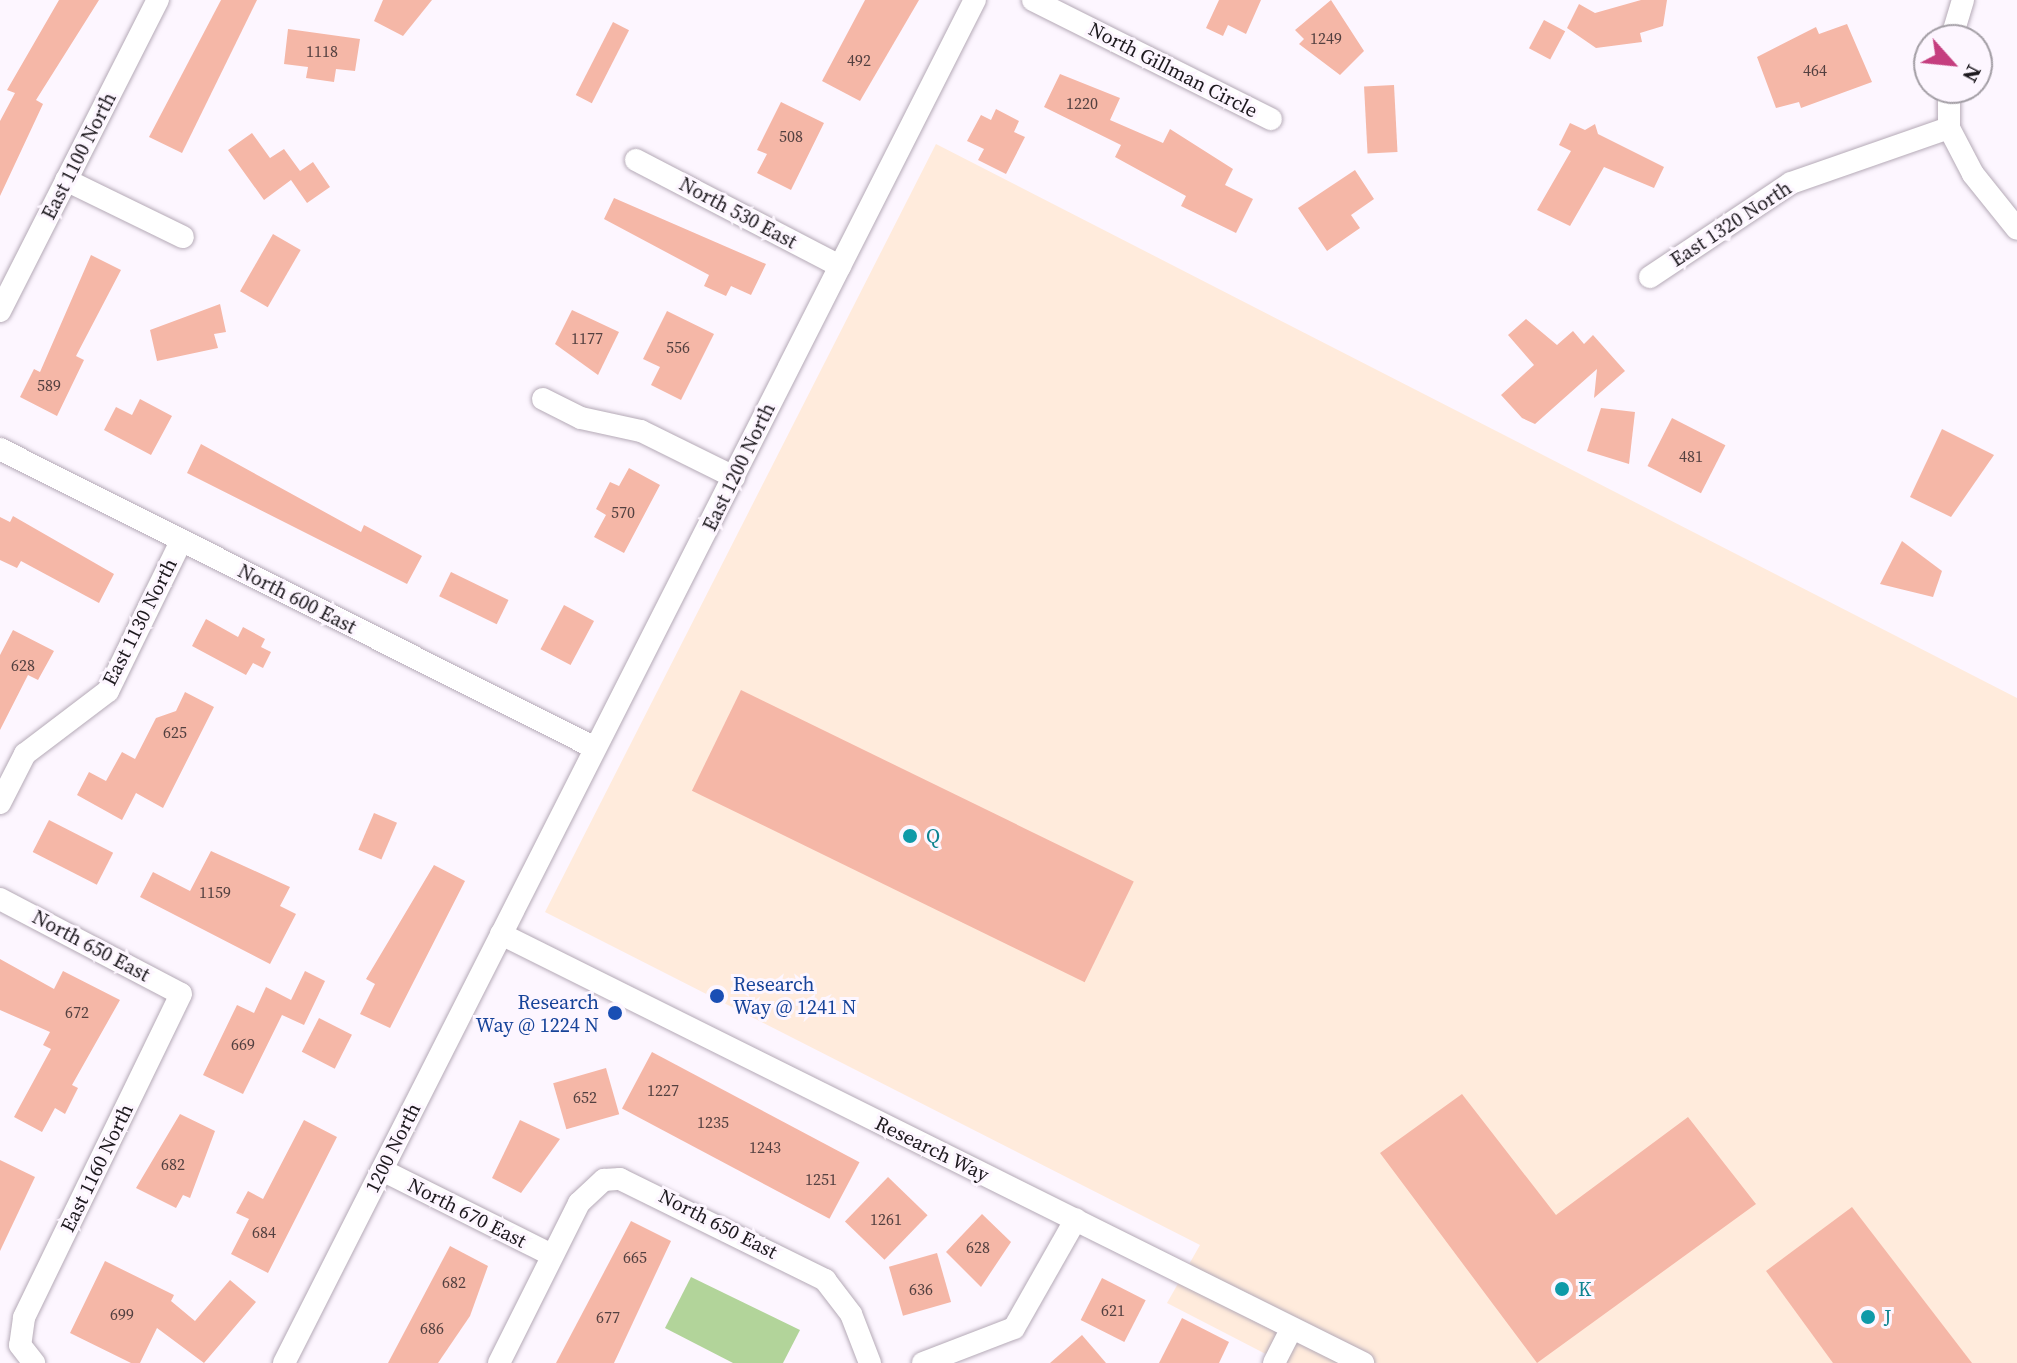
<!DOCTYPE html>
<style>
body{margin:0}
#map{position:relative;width:2017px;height:1363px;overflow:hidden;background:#fdf6ff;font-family:"Source Serif 4",serif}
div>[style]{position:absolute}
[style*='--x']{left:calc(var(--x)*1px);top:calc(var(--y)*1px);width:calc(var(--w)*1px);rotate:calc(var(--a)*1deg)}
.commercial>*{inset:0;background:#ffebdc}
.green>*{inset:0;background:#b2d49a}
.building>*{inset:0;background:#f5b7a7;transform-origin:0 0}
.roads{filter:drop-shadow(0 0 2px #b5aab7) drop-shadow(0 0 2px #b5aab7)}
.minor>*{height:22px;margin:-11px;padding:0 11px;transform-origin:11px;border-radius:11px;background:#fff}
.dots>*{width:22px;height:22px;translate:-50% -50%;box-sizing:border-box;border:4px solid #fdf6ff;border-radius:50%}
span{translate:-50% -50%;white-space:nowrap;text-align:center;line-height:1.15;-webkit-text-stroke:6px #fdf6ff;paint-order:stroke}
.number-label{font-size:16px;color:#534040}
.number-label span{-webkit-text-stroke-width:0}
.street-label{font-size:20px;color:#1d191e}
.culture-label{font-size:20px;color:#0d838f}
.left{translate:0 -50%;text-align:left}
.transit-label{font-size:20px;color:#164399}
.right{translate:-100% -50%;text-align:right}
.north{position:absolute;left:1913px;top:24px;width:80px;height:80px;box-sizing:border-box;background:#fdf6ff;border:2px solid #a39ea5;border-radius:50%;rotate:117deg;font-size:22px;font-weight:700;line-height:32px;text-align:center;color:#1d191e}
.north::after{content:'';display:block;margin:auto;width:28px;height:36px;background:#c53e7f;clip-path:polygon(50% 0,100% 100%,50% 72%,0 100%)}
</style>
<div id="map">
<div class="commercial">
<i style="clip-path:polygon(936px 144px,2017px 698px,2017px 1363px,1283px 1363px,1167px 1303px,1200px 1245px,545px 912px)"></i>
</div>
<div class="green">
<i style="clip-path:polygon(691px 1277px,800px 1330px,783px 1363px,733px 1363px,665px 1328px)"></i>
</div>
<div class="building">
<i style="clip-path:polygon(59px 0,99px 0,36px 100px,43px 104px,0 196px,0 121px,15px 93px,7px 90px)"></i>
<i style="clip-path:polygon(221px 0,257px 0,182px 153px,149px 137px)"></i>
<i style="clip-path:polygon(383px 0,432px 0,403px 36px,374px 21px)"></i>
<i style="clip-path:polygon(865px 0,919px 0,860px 101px,822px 81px)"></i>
<i style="clip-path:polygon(1219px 0,1261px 0,1246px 34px,1228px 25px,1223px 36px,1206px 28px)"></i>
<i style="clip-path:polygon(1331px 0,1364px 51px,1340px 75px,1299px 44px,1304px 39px,1295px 30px)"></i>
<i style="clip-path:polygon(1641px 0,1667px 0,1663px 26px,1640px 33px,1642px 42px,1596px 48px,1567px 28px,1579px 4px,1595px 13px)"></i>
<i style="left:1544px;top:20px;width:24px;height:32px;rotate:28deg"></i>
<i style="left:613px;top:22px;width:18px;height:82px;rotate:27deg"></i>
<i style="clip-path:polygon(1847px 24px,1872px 82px,1801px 108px,1799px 102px,1776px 108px,1757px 57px,1816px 27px,1819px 34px)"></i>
<i style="clip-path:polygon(288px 29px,360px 39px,355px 71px,336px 69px,334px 82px,306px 78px,308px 67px,284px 64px)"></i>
<i style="clip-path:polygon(1060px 74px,1120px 98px,1110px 120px,1163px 143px,1170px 129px,1233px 169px,1225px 185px,1253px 199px,1236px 233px,1181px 206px,1186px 196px,1115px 157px,1121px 145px,1044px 107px)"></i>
<i style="left:1394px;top:85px;width:67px;height:30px;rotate:87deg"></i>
<i style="clip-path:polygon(781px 102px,824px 123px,791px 190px,757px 173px,767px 154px,757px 150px)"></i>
<i style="clip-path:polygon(996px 109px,1019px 121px,1014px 132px,1025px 137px,1006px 174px,978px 160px,984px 149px,967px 141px,981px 115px,991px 120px)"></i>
<i style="clip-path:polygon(1570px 123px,1585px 130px,1595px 124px,1598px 134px,1664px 167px,1654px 188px,1604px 167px,1570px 226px,1537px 210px,1571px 151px,1559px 145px)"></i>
<i style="clip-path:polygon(252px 133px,270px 158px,284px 149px,300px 171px,313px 162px,330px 187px,307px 203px,291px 180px,264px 200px,228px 150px)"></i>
<i style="clip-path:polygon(1355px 170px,1374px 199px,1351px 215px,1360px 228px,1327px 251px,1298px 208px)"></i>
<i style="clip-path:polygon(614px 198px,766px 264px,751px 295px,731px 286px,726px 296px,704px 286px,709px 275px,604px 219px)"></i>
<i style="left:273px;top:234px;width:32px;height:66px;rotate:30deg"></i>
<i style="clip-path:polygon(91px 255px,121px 270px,76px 356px,84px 360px,57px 416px,20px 397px,34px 369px,40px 372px)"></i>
<i style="clip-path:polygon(220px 304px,226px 332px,214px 334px,218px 348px,157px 361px,150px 330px)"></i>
<i style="clip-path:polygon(572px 310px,619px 332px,598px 375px,555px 344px)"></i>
<i style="clip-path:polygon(667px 311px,714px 334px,681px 400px,651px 385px,660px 367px,643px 359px)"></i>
<i style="clip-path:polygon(1526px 319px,1557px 345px,1573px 331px,1584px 344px,1593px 335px,1625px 371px,1594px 398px,1597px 369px,1535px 424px,1522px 418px,1501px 395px,1534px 365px,1508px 335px)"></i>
<i style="clip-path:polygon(140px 399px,172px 416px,151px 455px,104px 430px,116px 407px,132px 415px)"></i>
<i style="clip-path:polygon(1601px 408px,1635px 412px,1629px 464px,1587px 451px)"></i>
<i style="left:1672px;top:418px;width:60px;height:54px;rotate:27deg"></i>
<i style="clip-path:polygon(1942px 429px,1994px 455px,1951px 517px,1910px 497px)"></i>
<i style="clip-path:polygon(201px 444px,361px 532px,364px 525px,422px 556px,407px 584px,187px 473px)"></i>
<i style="clip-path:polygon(629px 468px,660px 485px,624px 553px,594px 537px,606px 515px,596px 509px,610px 482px,619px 486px)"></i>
<i style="clip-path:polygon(13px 516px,114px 574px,99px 603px,21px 561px,17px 568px,0 560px,0 517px,10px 522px)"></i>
<i style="clip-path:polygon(1902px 541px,1942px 571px,1933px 597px,1880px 584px)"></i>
<i style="left:451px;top:572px;width:64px;height:27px;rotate:26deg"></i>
<i style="left:564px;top:605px;width:34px;height:50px;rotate:28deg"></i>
<i style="clip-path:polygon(206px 619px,238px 637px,243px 627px,265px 639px,261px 647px,271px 652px,263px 668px,253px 663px,246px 675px,192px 646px)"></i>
<i style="clip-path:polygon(13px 630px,54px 651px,38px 680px,28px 675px,0 730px,0 655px)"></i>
<i style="left:741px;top:690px;width:437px;height:112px;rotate:26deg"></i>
<i style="clip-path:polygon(185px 692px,214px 707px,163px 808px,136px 793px,122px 820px,77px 795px,89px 772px,106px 781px,122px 752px,135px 759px,156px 718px,176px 711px)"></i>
<i style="left:374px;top:813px;width:25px;height:40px;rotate:23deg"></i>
<i style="left:49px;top:820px;width:72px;height:36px;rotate:27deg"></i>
<i style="clip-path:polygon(211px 851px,290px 887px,280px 906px,296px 914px,270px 964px,140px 897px,153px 872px,190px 891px)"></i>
<i style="clip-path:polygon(434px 865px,465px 881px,390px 1028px,360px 1014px,375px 984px,366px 979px)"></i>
<i style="clip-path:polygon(0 959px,54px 989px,63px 971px,120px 1000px,72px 1085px,78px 1088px,65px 1114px,55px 1108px,42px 1132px,14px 1117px,51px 1049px,43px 1045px,50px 1032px,0 1010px)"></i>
<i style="clip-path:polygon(305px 971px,325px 981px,304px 1025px,282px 1015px,243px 1094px,203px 1075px,237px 1005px,254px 1013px,266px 987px,291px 1000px)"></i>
<i style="left:319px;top:1018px;width:37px;height:38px;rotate:27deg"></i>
<i style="left:652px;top:1052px;width:235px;height:64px;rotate:28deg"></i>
<i style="left:606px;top:1068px;width:48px;height:55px;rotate:74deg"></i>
<i style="clip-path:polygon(1462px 1094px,1556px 1215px,1688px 1117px,1756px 1204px,1537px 1363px,1380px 1153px)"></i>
<i style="clip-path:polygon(180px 1114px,215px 1131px,190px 1198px,183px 1195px,176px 1208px,136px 1188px)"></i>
<i style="clip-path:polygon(304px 1120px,337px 1137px,268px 1273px,231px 1254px,249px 1219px,236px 1213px,248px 1191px,263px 1199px)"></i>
<i style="clip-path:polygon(520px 1120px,560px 1139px,521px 1193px,492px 1178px)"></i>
<i style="clip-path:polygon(0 1160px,35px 1177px,0 1251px)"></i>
<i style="left:888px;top:1177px;width:55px;height:62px;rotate:44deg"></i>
<i style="clip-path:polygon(1852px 1207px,1972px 1363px,1833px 1363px,1766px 1271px)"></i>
<i style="clip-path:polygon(982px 1214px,1011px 1242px,981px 1287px,946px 1252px)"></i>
<i style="clip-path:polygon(631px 1221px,671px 1241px,614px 1363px,556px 1363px)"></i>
<i style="clip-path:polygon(450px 1246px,488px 1266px,470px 1316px,438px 1363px,388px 1363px)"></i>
<i style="left:937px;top:1253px;width:51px;height:50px;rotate:74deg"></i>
<i style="clip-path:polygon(105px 1261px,174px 1295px,171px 1301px,195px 1321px,230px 1280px,256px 1302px,204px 1363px,157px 1328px,140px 1363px,131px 1363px,70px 1333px)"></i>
<i style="left:1102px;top:1278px;width:49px;height:47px;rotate:27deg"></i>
<i style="clip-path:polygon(1182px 1318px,1229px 1342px,1219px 1363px,1159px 1363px)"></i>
<i style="clip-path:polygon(1082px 1335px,1106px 1363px,1050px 1363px)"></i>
</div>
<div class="roads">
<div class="minor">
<i style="--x:1033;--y:0;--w:266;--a:26.6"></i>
<i style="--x:1951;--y:40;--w:42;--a:-73.3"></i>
<i style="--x:1949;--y:88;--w:40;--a:90"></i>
<i style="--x:1949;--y:128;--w:52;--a:62.4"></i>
<i style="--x:1973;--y:174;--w:70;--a:51.3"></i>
<i style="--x:636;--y:160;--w:230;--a:27.5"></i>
<i style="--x:66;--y:180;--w:130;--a:26"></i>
<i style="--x:1650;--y:277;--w:169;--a:-33.7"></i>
<i style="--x:1791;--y:183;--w:167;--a:-19.2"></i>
<i style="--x:0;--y:311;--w:349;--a:-63.1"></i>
<i style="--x:543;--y:399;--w:42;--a:26.6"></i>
<i style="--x:581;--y:418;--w:61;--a:12.2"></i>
<i style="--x:641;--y:431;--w:104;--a:26.3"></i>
<i style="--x:0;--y:449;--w:666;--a:26.68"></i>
<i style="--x:0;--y:803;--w:55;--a:-63"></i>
<i style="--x:25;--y:754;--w:104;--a:-37.2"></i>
<i style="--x:108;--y:691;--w:167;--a:-64"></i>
<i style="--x:0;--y:899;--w:204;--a:27.7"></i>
<i style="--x:181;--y:994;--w:360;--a:115.9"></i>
<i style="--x:24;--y:1318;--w:27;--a:98"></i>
<i style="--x:20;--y:1345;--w:23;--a:52"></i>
<i style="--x:501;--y:934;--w:963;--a:26.46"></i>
<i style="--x:382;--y:1170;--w:190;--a:26.6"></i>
<i style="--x:284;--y:1363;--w:1528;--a:-63.12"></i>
<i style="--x:499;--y:1363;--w:179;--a:-63.4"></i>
<i style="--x:579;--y:1203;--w:34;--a:-43"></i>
<i style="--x:604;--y:1180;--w:16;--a:-4"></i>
<i style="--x:620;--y:1179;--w:229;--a:26.2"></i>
<i style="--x:825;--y:1280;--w:43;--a:52.6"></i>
<i style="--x:851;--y:1314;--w:53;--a:68.8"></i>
<i style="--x:923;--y:1363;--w:97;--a:-21"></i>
<i style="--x:1014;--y:1328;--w:125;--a:-60.4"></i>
<i style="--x:1274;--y:1363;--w:39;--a:-63"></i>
</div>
</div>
<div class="dots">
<i style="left:910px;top:836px;background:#0f9aa8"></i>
<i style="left:717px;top:996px;background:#1a4fb4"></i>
<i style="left:615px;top:1013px;background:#1a4fb4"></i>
<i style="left:1562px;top:1289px;background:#0f9aa8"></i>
<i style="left:1868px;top:1317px;background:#0f9aa8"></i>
</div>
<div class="number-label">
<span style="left:1326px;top:38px">1249</span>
<span style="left:322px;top:51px">1118</span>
<span style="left:859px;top:60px">492</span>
<span style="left:1815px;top:70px">464</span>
<span style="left:1082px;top:103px">1220</span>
<span style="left:791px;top:136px">508</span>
<span style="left:587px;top:338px">1177</span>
<span style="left:678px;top:347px">556</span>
<span style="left:49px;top:385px">589</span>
<span style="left:1691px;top:456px">481</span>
<span style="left:623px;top:512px">570</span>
<span style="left:23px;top:665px">628</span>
<span style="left:175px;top:732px">625</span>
<span style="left:215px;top:892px">1159</span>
<span style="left:77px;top:1012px">672</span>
<span style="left:243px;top:1044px">669</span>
<span style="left:663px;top:1090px">1227</span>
<span style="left:585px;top:1097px">652</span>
<span style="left:713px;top:1122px">1235</span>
<span style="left:765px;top:1147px">1243</span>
<span style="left:173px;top:1164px">682</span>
<span style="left:821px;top:1179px">1251</span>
<span style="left:886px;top:1219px">1261</span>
<span style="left:264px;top:1232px">684</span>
<span style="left:978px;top:1247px">628</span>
<span style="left:635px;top:1257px">665</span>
<span style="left:454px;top:1282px">682</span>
<span style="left:921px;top:1289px">636</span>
<span style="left:1113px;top:1310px">621</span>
<span style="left:122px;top:1314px">699</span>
<span style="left:608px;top:1317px">677</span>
<span style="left:432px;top:1328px">686</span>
</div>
<div class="street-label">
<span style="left:1173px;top:70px;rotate:27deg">North Gillman Circle</span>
<span style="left:79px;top:156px;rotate:-63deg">East 1100 North</span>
<span style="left:738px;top:213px;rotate:28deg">North 530 East</span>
<span style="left:1731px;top:224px;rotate:-33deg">East 1320 North</span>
<span style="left:739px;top:467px;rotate:-64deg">East 1200 North</span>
<span style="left:297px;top:599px;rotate:27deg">North 600 East</span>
<span style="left:140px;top:622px;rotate:-63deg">East 1130 North</span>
<span style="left:91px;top:946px;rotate:28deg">North 650 East</span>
<span style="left:393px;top:1148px;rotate:-63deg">1200 North</span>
<span style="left:932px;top:1149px;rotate:26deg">Research Way</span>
<span style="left:97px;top:1168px;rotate:-64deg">East 1160 North</span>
<span style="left:467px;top:1213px;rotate:27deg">North 670 East</span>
<span style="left:718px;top:1224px;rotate:27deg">North 650 East</span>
</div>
<div class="culture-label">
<span class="left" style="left:926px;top:836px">Q</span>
<span class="left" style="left:1578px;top:1289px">K</span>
<span class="left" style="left:1884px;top:1317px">J</span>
</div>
<div class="transit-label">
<span class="left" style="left:733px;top:996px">Research<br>Way @ 1241 N</span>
<span class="right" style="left:599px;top:1014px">Research<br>Way @ 1224 N</span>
</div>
<div class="north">N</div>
</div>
